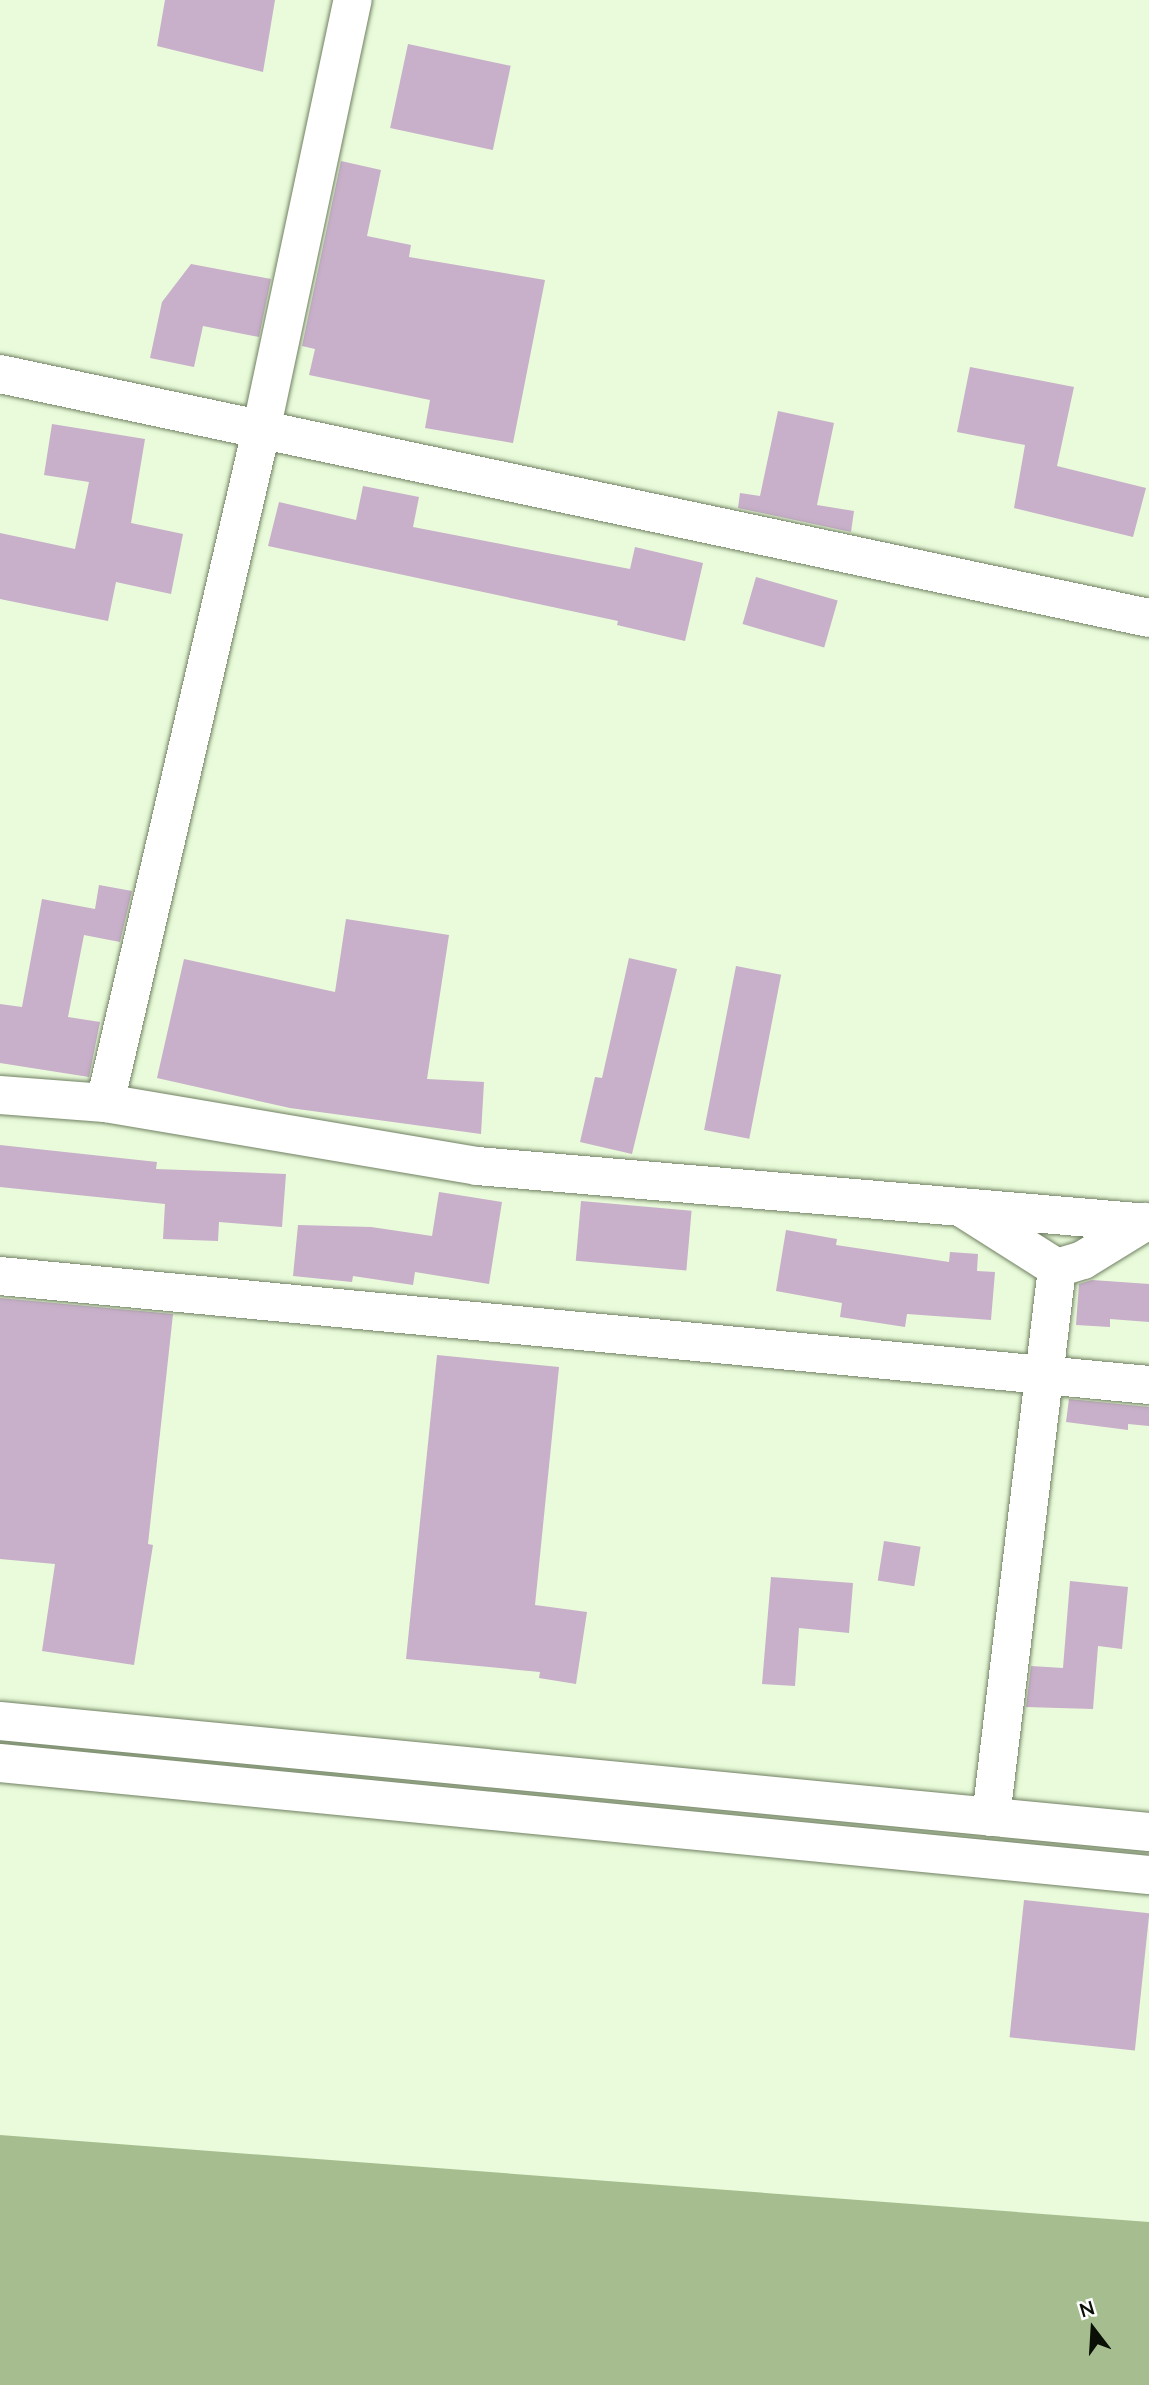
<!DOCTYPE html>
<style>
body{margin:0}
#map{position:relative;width:1149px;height:2385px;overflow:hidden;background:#e9fbda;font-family:Lato,sans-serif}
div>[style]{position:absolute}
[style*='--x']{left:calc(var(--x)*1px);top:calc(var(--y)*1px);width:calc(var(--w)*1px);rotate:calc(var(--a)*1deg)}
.water>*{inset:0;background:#a5bd8f}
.building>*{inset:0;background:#c8afca;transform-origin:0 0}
.roads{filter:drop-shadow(0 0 2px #708062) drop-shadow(0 0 2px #708062)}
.minor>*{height:38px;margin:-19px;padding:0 19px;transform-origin:19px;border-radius:19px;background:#fff}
span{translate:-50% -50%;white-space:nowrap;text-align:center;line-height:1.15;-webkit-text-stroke:5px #fff;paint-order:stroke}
.north{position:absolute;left:1058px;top:2294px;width:70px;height:70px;-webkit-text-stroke:5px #fff;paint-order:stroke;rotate:343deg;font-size:19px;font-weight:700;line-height:28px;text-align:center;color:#0a1006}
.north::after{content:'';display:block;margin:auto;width:24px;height:32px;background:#0a1006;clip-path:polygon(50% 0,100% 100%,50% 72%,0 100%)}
</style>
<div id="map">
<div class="water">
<i style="clip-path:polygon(0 2135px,1149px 2222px,1149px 2385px,0 2385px)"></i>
</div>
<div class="building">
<i style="clip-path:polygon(165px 0,275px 0,263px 72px,157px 46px)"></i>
<i style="left:408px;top:44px;width:105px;height:86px;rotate:12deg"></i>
<i style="clip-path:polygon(341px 161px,381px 170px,367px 236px,411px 245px,409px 257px,545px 280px,513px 443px,425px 428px,430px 400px,309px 375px,315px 349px,302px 346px)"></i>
<i style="clip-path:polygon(191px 264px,271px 279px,259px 337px,203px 326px,194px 367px,150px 358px,162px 302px)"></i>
<i style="clip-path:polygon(970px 367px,1074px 387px,1057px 466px,1146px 488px,1133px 537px,1014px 508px,1025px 445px,957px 432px)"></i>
<i style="clip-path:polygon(778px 411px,834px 423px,817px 505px,854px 511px,851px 532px,738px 508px,740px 493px,760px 496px)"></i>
<i style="clip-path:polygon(52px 424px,145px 439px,131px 523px,183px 534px,171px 594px,116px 582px,108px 621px,0 599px,0 533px,75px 549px,89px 482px,44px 475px)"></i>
<i style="clip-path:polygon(363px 486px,419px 497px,413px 527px,630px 569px,635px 547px,703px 563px,685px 641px,617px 625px,618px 621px,268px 546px,279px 502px,356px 520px)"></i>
<i style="left:756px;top:577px;width:85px;height:49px;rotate:16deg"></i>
<i style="clip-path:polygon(99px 885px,132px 891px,120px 942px,84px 935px,68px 1017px,100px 1022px,89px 1077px,0 1063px,0 1004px,22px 1007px,42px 899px,95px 909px)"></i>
<i style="clip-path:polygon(346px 919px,449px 935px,427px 1079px,484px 1082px,481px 1134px,290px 1108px,157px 1078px,184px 959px,335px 992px)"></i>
<i style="clip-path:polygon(629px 958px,677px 969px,632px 1154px,580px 1142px,595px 1077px,602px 1078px)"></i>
<i style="left:736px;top:966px;width:46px;height:167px;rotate:11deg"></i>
<i style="clip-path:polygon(0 1145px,157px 1162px,156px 1169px,286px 1174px,282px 1227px,219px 1222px,218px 1241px,163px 1239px,165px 1204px,0 1187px)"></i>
<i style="clip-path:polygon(439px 1192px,502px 1202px,489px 1284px,415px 1272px,413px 1285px,353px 1276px,352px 1282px,293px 1276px,298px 1225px,371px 1227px,432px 1236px)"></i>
<i style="left:581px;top:1201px;width:111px;height:60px;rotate:5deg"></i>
<i style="clip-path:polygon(786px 1230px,837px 1239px,836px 1245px,949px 1262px,950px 1252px,978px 1254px,977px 1271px,995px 1272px,991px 1320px,907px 1314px,905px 1327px,840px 1317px,842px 1303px,776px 1291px)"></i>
<i style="clip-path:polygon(1092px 1280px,1149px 1284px,1149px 1322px,1110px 1319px,1110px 1327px,1076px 1325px,1079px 1284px)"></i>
<i style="clip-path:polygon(0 1298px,173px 1314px,148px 1544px,153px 1545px,134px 1665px,42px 1651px,55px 1564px,0 1559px)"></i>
<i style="clip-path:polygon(437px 1355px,559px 1367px,535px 1605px,587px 1612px,576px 1684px,539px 1678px,540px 1672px,406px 1659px)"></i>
<i style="clip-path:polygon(1069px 1399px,1149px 1407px,1149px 1426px,1128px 1424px,1128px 1430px,1066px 1422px)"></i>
<i style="left:884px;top:1541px;width:37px;height:40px;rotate:9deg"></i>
<i style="clip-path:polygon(771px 1577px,853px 1583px,849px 1633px,799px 1628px,795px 1686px,762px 1684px)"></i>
<i style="clip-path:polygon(1070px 1581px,1128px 1587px,1122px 1649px,1098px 1646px,1093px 1709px,1026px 1707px,1031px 1666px,1063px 1668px)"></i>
<i style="left:1024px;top:1900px;width:126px;height:138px;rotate:6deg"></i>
</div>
<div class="roads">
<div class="minor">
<i style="--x:0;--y:374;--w:1175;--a:11.99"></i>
<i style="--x:0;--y:1095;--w:105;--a:4.4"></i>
<i style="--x:105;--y:1103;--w:377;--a:9.6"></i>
<i style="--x:477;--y:1166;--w:674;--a:4.85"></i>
<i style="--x:105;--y:1103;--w:690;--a:-76.93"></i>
<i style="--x:261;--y:431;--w:441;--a:-78"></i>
<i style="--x:962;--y:1208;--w:112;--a:32.3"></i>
<i style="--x:1057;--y:1268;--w:27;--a:-17"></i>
<i style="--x:1083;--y:1260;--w:73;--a:-31.5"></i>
<i style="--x:0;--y:1276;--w:1154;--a:5.42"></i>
<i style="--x:0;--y:1721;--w:1154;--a:5.52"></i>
<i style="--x:0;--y:1763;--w:1154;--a:5.57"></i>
<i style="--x:991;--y:1817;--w:553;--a:-83.14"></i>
</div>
</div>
<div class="north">N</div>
</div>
